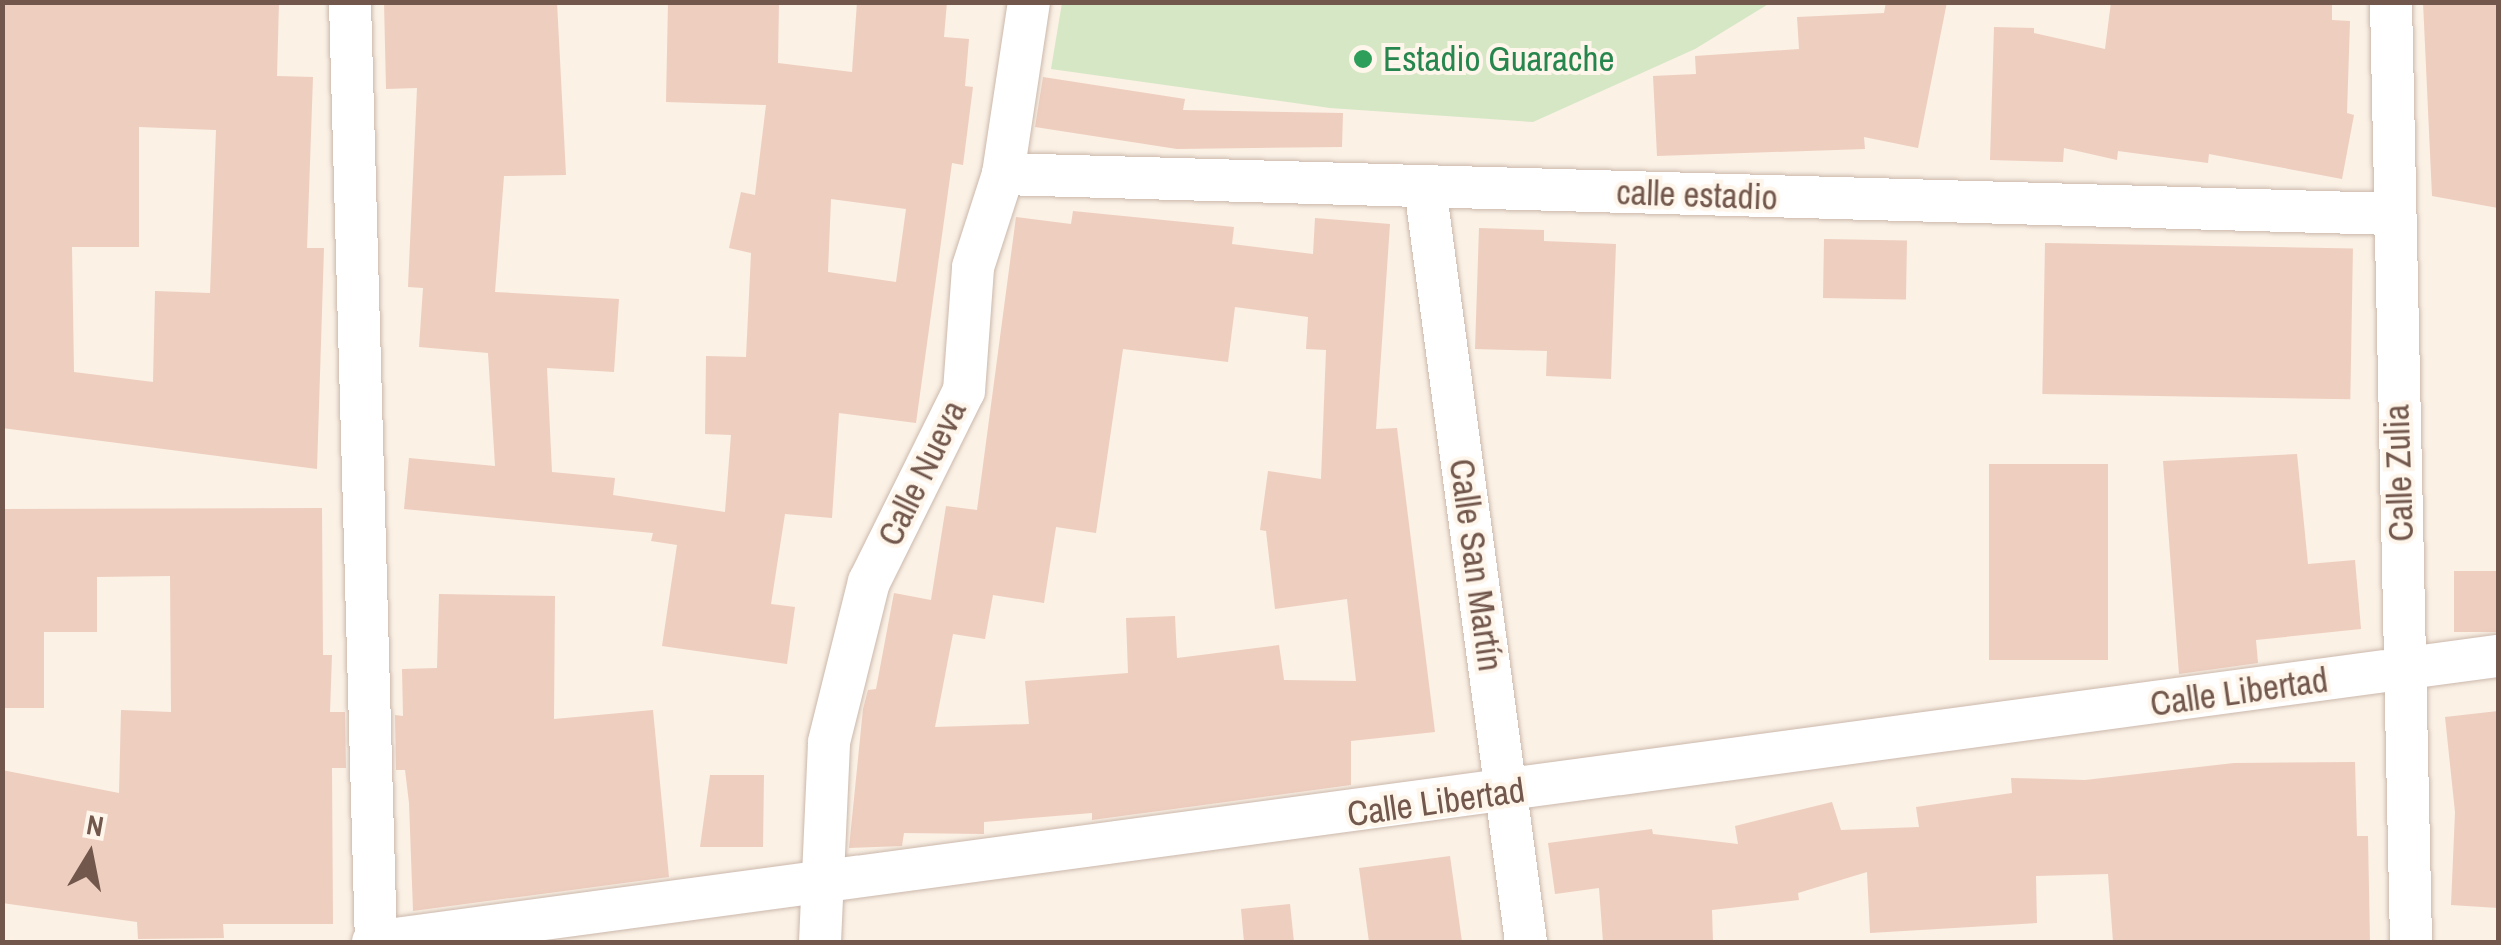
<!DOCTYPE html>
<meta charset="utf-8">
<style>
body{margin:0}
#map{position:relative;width:2501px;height:945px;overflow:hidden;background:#fbf1e5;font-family:"Archivo Narrow",sans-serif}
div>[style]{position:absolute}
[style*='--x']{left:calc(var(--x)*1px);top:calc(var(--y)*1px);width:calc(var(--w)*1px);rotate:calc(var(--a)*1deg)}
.green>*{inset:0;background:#d5e7c5}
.building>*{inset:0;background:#eecebf;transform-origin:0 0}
.roads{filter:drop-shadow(0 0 2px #cbb8ac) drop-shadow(0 0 2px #cbb8ac)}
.minor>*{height:42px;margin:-21px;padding:0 21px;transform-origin:21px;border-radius:21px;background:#fff}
.dots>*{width:28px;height:28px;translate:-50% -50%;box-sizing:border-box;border:5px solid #fef5eb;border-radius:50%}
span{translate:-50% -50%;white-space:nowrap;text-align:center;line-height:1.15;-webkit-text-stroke:8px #fef5eb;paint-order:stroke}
.leisure-label{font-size:35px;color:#27864d}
.left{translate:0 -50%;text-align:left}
.street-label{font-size:35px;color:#72574c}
.frame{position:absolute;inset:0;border:5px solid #72574c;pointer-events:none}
.north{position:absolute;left:40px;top:805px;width:100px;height:100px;-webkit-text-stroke:8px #fef5eb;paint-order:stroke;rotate:10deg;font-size:28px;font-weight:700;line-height:40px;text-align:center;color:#72574c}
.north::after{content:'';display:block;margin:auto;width:35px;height:45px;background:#72574c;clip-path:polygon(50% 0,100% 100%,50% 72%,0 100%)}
</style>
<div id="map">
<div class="green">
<i style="clip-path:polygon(1062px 3px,1062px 2px,1770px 3px,1695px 49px,1533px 122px,1330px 108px,1051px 69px)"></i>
</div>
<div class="building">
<i style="clip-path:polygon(evenodd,2px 2px,279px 2px,277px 76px,313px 77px,307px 248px,324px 248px,317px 469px,2px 428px,2px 2px,139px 127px,216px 130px,210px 293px,155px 291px,153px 382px,74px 372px,72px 247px,139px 247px,139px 127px)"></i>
<i style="clip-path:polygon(evenodd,384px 2px,557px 2px,566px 175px,504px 176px,495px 292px,619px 299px,614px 372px,547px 368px,552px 472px,615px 478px,613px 495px,725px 512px,731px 435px,705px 434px,706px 356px,746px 357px,751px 253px,729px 248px,741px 192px,755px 195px,766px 105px,666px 102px,668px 2px,779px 2px,778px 63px,852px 72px,857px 2px,947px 2px,944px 37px,969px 39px,965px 86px,973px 87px,963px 165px,952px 163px,916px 423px,839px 413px,832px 518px,785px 514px,771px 604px,795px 607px,787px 664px,662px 646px,677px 545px,651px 541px,653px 533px,404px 509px,409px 458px,495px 466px,488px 353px,419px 347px,423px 288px,408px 287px,417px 88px,386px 89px,384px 2px,831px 199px,906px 209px,896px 282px,828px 272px,831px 199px)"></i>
<i style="clip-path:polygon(1886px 2px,1947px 2px,1918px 148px,1864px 137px,1865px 149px,1657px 156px,1653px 76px,1696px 74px,1695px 56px,1799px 49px,1797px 17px,1884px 13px)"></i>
<i style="clip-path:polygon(2111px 2px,2332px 2px,2332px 20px,2350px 21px,2347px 113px,2354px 115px,2342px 179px,2209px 154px,2208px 163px,2118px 151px,2117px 160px,2064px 148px,2063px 162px,1990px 160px,1994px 27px,2034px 28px,2034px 33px,2105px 49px)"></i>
<i style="clip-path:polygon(2423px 2px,2498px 2px,2498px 208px,2432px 196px)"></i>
<i style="clip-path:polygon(1043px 77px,1185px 99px,1183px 110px,1343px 113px,1342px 147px,1177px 149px,1035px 127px)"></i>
<i style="clip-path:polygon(evenodd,1073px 211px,1234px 227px,1232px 244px,1313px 254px,1315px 218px,1390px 224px,1376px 429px,1397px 428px,1435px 732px,1351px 741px,1351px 785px,1092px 820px,1092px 813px,984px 822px,984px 834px,904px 833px,902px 846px,849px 848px,863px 709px,868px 690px,876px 689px,894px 593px,931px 600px,946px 506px,977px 510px,1016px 217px,1071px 224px,1073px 211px,1235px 307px,1308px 317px,1306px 349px,1326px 350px,1321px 479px,1268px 471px,1260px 530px,1266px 531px,1275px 609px,1347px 599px,1356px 681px,1284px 680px,1279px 645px,1177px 658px,1175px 616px,1126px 618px,1128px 673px,1025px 681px,1029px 724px,935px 727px,953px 634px,985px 639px,993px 595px,1044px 603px,1056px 527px,1096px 533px,1123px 349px,1228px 362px,1235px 307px)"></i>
<i style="clip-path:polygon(1479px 228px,1544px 230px,1544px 241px,1616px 244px,1611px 379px,1546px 376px,1547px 351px,1475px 349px)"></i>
<i style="left:1824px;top:239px;width:83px;height:59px;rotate:1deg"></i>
<i style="left:2045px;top:243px;width:308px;height:151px;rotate:1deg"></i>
<i style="clip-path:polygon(2297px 454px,2308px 564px,2355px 560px,2361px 629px,2256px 640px,2258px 663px,2179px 674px,2163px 461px)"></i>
<i style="left:2108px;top:464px;width:196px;height:119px;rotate:90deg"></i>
<i style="clip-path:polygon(322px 508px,323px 655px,332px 655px,330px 712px,345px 712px,346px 768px,332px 768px,333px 924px,223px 924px,224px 938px,138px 939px,137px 922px,2px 903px,2px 770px,119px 793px,121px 710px,171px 712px,170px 576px,97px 577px,97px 632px,44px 632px,44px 708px,2px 708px,2px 509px)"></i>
<i style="left:2498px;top:571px;width:61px;height:44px;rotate:90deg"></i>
<i style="clip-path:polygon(439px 594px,555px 596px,554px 719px,653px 710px,669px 877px,413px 911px,409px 803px,405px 770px,396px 770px,395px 715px,403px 716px,402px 669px,437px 668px)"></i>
<i style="clip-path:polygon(2498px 711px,2498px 908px,2451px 905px,2455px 812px,2445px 717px)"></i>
<i style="clip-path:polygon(2355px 762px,2357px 836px,2368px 836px,2370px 942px,2113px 942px,2108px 874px,2036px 876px,2037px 923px,1870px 933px,1867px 872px,1798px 893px,1799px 900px,1712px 910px,1713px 942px,1603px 942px,1599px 888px,1555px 894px,1548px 843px,1652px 829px,1653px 834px,1738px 844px,1735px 826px,1832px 802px,1841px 830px,1919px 827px,1916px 807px,2012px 793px,2011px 778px,2085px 780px,2234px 763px)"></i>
<i style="clip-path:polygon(710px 775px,764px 775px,763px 847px,700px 847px)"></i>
<i style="clip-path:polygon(1450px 856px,1462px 942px,1369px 942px,1359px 868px)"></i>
<i style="clip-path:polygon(1290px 904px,1294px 942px,1244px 942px,1241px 909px)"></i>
</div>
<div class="roads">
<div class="minor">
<i style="--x:350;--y:2;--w:940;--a:88.42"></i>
<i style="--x:2391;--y:2;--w:940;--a:88.78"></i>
<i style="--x:1003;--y:174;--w:1389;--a:1.65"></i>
<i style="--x:1425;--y:187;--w:762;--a:82.38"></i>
<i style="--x:373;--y:942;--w:2144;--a:-7.67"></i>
<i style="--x:820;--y:942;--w:200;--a:-87.4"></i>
<i style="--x:829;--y:742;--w:165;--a:-76"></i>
<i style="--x:869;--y:582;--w:213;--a:-63.6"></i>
<i style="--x:964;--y:391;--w:124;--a:-85.8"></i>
<i style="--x:973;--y:267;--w:98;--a:-72.1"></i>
<i style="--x:1003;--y:174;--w:174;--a:-81.4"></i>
</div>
</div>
<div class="dots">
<i style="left:1363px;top:59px;background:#2e9e5b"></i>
</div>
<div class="leisure-label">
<span class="left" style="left:1383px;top:59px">Estadio Guarache</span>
</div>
<div class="street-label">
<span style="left:1697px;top:195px;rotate:2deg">calle estadio</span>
<span style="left:922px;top:473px;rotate:-64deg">Calle Nueva</span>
<span style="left:2399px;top:473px;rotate:-92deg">Calle Zulia</span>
<span style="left:1476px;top:565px;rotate:82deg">Calle San Martín</span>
<span style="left:2239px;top:692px;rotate:-8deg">Calle Libertad</span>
<span style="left:1436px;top:802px;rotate:-8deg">Calle Libertad</span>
</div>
<div class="frame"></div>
<div class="north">N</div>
</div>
